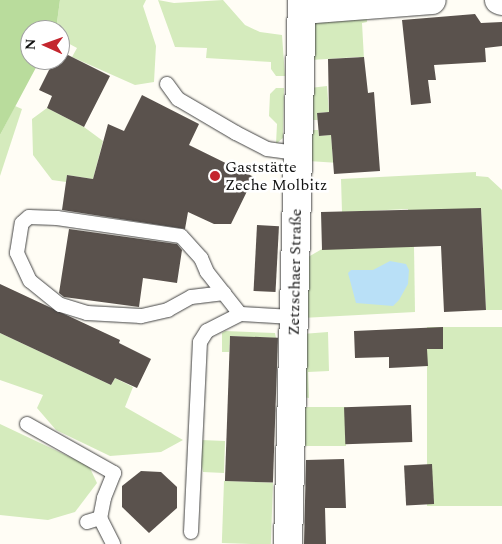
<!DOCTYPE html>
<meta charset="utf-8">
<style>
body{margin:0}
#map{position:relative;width:502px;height:544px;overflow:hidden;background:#fffdf5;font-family:Spectral,serif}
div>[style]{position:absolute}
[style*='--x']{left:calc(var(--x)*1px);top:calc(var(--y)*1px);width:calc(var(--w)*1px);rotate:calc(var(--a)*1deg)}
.green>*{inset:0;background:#d5ebbd;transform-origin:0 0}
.forest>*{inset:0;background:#b9dc9c}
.water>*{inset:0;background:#b9e0f7}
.building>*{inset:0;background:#5a524d;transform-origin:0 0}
.roads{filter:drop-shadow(0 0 1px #444) drop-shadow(0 0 1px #444)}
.service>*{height:14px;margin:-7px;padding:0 7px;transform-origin:7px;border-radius:7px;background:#fff}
.minor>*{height:28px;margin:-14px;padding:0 14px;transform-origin:14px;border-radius:14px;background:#fff}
.tertiary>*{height:28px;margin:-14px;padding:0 14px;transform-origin:14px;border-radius:14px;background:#fff}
.dots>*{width:14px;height:14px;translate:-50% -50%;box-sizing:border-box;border:2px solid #fff;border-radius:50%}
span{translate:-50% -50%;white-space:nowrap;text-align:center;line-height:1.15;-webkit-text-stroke:5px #fff;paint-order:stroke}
.poi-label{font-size:16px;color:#111}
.left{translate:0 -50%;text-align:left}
.street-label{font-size:16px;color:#111}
.north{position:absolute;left:20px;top:20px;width:50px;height:50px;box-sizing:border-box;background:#fff;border:1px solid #a0a0a0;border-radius:50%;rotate:272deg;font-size:14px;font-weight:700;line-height:20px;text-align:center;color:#111}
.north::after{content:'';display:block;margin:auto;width:18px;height:22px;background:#c4262e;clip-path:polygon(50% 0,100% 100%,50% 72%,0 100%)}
</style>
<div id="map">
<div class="green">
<i style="clip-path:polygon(60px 0,146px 0,143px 6px,156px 46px,154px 82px,135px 85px,72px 57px,77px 48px,64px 41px,60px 48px,60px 30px,56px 30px)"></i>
<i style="clip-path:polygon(158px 0,174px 3px,223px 0,245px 25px,260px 32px,282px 35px,285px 76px,276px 76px,271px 69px,271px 62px,206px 58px,207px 48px,175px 47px)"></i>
<i style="clip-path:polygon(367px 12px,367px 22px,362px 23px,364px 59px,358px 57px,311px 60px,313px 25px,322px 15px)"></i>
<i style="clip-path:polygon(327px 86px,329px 112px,317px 113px,318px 120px,308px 120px,310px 88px)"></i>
<i style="clip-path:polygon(276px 88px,284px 88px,283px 138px,276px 144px,277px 124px,269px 116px,270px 94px)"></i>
<i style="clip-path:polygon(15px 106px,22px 109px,0 176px,0 135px)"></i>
<i style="clip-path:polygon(47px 108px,84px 127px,103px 141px,93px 179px,67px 175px,66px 182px,52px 180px,33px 155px,32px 119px)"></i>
<i style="clip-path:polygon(308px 130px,318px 130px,319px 136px,331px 135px,333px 160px,339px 163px,308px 161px)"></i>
<i style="clip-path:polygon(476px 172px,476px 176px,488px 177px,502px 190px,502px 310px,486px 310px,481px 208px,408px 214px,408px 209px,342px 212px,341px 179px)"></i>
<i style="clip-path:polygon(414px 246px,415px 312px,302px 318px,303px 260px,322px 249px)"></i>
<i style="left:502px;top:327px;width:179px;height:75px;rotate:90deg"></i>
<i style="clip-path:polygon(225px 331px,275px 333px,276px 338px,230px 336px,229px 352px,222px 352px,222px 333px)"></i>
<i style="clip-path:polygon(328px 332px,329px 371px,308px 372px,309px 398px,302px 397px,302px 334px)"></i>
<i style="clip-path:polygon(0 333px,111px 385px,115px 378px,133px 387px,125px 407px,183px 440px,161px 452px,110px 456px,56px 430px,37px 408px,43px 395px,0 380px)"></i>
<i style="left:346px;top:407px;width:39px;height:44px;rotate:90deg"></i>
<i style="clip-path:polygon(0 424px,89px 466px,97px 483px,75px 512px,48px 520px,0 515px)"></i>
<i style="clip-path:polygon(201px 440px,225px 441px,224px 473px,203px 472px,199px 451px)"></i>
<i style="left:224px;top:481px;width:49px;height:62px;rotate:2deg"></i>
</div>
<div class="forest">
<i style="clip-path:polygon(0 0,60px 0,56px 30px,30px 30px,30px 60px,40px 60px,0 135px)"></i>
</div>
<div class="water">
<i style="clip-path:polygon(390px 261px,406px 264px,409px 270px,408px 284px,399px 300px,393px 306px,356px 303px,348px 273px,351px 270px,373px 270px)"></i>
</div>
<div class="building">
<i style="clip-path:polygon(475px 14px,481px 23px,502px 22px,502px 46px,485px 48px,486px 62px,434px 65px,436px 80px,428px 80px,431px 103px,411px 105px,402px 20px)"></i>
<i style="clip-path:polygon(60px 51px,110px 76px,84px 127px,47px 108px,52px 96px,39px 90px,54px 60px,60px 60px)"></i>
<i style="clip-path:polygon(364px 57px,368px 93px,374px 92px,380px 171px,334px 174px,331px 135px,319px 136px,317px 113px,329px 112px,328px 59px)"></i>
<i style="clip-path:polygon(142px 95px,199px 124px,189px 145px,254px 177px,231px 224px,214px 224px,188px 212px,185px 229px,62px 210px,67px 175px,93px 179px,108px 124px,124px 131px)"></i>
<i style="clip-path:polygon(481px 208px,486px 310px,444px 312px,441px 246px,322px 250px,321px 212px)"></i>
<i style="left:257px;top:225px;width:22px;height:66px;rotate:3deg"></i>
<i style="clip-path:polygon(69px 229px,177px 244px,182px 250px,177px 283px,143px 278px,139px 307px,64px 297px,59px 293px)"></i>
<i style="clip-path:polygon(0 284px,120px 340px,119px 343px,151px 359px,137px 388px,115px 378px,111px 385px,0 333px)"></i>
<i style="clip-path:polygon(443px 327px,443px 349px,427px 349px,428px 366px,389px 368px,389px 357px,355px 358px,354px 331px)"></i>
<i style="left:230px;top:336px;width:48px;height:145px;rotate:2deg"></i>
<i style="left:411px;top:405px;width:37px;height:67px;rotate:88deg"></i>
<i style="clip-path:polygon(344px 459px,346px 508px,325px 508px,326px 544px,304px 544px,306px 460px)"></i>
<i style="left:432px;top:464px;width:40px;height:28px;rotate:87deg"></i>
<i style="clip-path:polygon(141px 471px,161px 472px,177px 487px,177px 508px,149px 533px,122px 507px,122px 486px)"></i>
</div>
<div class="roads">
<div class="service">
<i style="--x:167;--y:84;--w:19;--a:54"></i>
<i style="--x:178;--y:99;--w:67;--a:30.4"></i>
<i style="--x:236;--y:133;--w:35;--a:27"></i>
<i style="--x:267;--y:149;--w:30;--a:8"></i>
<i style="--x:224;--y:293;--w:33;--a:173"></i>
<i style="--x:191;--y:297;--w:26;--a:151"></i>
<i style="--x:168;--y:310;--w:28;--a:167"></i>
<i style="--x:141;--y:316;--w:54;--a:-176.8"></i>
<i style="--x:87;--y:313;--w:28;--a:-163"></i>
<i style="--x:60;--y:305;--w:38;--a:-141"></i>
<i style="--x:30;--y:281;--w:31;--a:-115"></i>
<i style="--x:17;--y:253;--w:30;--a:-81"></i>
<i style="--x:22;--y:223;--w:9;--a:-41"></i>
<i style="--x:29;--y:217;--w:28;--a:2"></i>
<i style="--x:57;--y:218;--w:125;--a:8.3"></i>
<i style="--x:181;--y:236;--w:30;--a:48"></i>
<i style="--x:201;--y:258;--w:15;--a:67"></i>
<i style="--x:207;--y:272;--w:53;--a:51.8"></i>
<i style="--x:27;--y:424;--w:100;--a:29.4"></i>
<i style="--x:114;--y:473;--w:27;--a:112"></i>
<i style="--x:104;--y:498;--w:20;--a:101"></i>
<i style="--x:87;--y:522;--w:14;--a:-17"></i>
<i style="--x:100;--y:518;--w:29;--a:63"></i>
<i style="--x:191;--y:532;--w:190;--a:-87.3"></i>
<i style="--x:200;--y:342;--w:13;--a:-58"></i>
<i style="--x:207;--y:331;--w:37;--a:-27"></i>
<i style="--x:240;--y:314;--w:54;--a:3.2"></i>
</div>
<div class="minor">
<i style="--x:499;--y:0;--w:3;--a:18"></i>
<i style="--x:302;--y:10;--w:130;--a:-4.4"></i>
</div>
<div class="tertiary">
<i style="--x:288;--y:544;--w:544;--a:-88.53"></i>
</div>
</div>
<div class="dots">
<i style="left:215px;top:176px;background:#c4262e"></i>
</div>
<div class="poi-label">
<span class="left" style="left:225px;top:176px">Gaststätte<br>Zeche Molbitz</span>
</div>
<div class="street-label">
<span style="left:295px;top:272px;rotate:-89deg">Zetzschaer Straße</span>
</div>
<div class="north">N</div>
</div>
